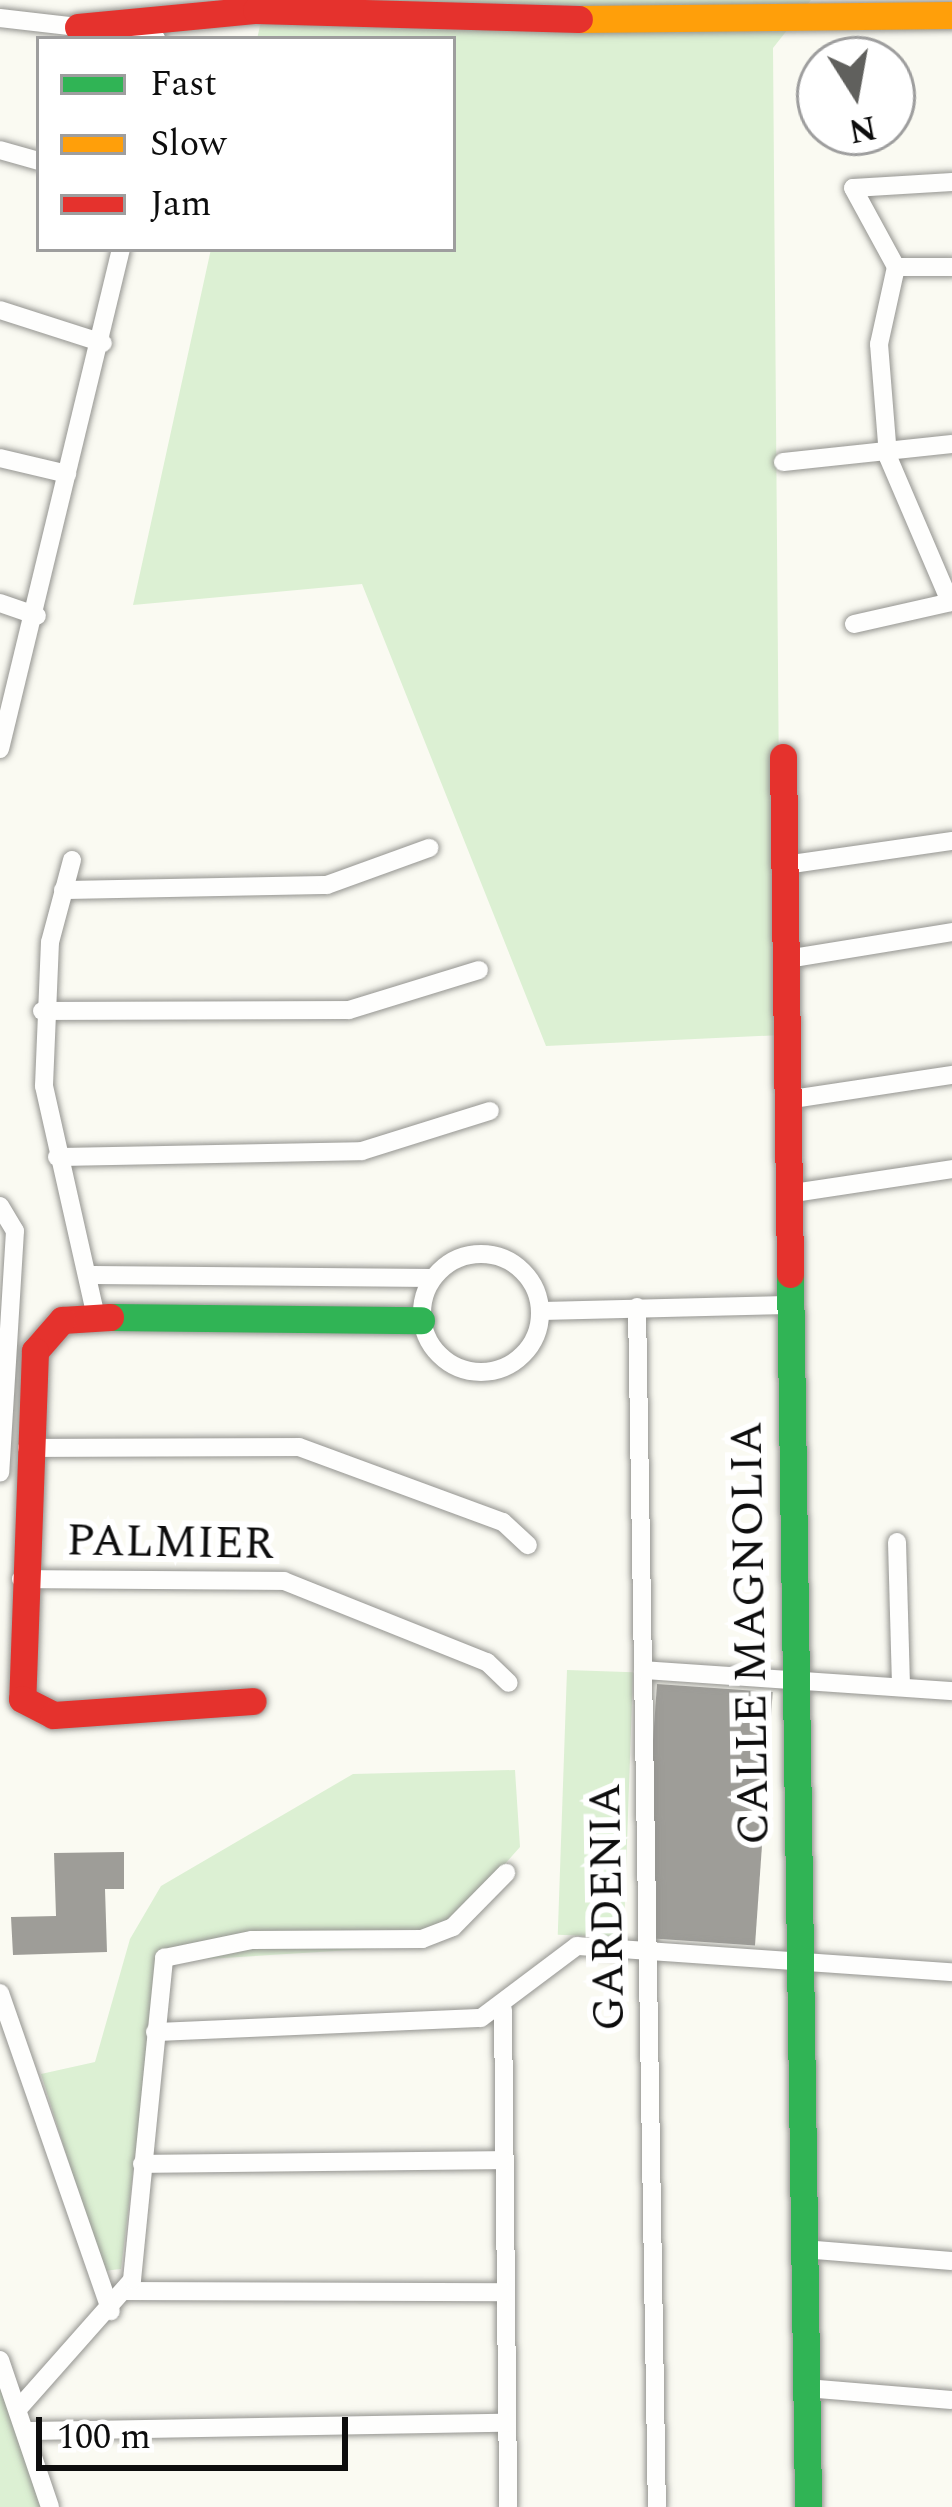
<!DOCTYPE html>
<style>
body{margin:0}
#map{position:relative;width:952px;height:2507px;overflow:hidden;background:#fafaf2;font-family:Spectral,serif}
div>[style]{position:absolute}
[style*='--x']{left:calc(var(--x)*1px);top:calc(var(--y)*1px);width:calc(var(--w)*1px);rotate:calc(var(--a)*1deg)}
.green>*{inset:0;background:#dcf0d3;transform-origin:0 0}
.building>*{inset:0;background:#9e9d98;transform-origin:0 0}
.roads{filter:drop-shadow(0 0 3px #949490) drop-shadow(0 0 3px #949490)}
.street>*{height:18px;margin:-9px;padding:0 9px;transform-origin:9px;border-radius:9px;background:#fefefd}
.street>.ring{margin:-9px;padding:0;box-sizing:content-box;background:none;border:18px solid #fefefd;border-radius:50%}
.fast>*{height:27px;margin:-13.5px;padding:0 13.5px;transform-origin:13.5px;border-radius:13.5px;background:#30b455}
.slow>*{height:27px;margin:-13.5px;padding:0 13.5px;transform-origin:13.5px;border-radius:13.5px;background:#ff9f0a}
.jam>*{height:27px;margin:-13.5px;padding:0 13.5px;transform-origin:13.5px;border-radius:13.5px;background:#e5322d}
span{translate:-50% -50%;white-space:nowrap;text-align:center;line-height:1.15;-webkit-text-stroke:12px #fff;paint-order:stroke}
.street-label{font-size:45px;color:#0d0d0d}
.legend{position:absolute;left:36px;top:36px;width:420px;height:216px;box-sizing:border-box;background:#fff;border:3px solid #9e9e9e;margin:0;padding:15px 21px;list-style:none;font-size:36px;color:#0d0d0d}
.legend li{display:flex;align-items:center;gap:24px;height:60px}
.legend b{width:60px;border:3px solid #9e9e9e}
.north{position:absolute;left:796px;top:36px;width:120px;height:120px;box-sizing:border-box;background:#fff;border:3px solid #9e9e9e;border-radius:50%;rotate:169deg;font-size:33px;font-weight:700;line-height:48px;text-align:center;color:#0d0d0d}
.north::after{content:'';display:block;margin:auto;width:42px;height:54px;background:#60605d;clip-path:polygon(50% 0,100% 100%,50% 72%,0 100%)}
.scale{position:absolute;left:36px;top:2417px;width:312px;height:54px;box-sizing:border-box;border:6px solid #0d0d0d;border-top:0;padding-left:15px;font-size:36px;line-height:42px;white-space:nowrap;color:#0d0d0d;-webkit-text-stroke:9px #fff;paint-order:stroke}
</style>
<div id="map">
<div class="green">
<i style="clip-path:polygon(266px 0,811px 0,773px 48px,781px 1035px,546px 1046px,362px 584px,133px 605px,211px 249px,453px 249px,453px 39px,257px 39px)"></i>
<i style="left:567px;top:1670px;width:66px;height:265px;rotate:2deg"></i>
<i style="clip-path:polygon(515px 1770px,520px 1847px,433px 1945px,159px 1962px,121px 2269px,103px 2271px,41px 2074px,95px 2062px,130px 1939px,161px 1886px,353px 1774px)"></i>
<i style="clip-path:polygon(0 2387px,41px 2507px,0 2507px)"></i>
</div>
<div class="building">
<i style="left:657px;top:1684px;width:116px;height:254px;rotate:4deg"></i>
<i style="clip-path:polygon(124px 1852px,124px 1889px,105px 1889px,107px 1952px,13px 1955px,11px 1917px,56px 1916px,54px 1853px)"></i>
</div>
<div class="roads">
<div class="street">
<i style="--x:0;--y:18;--w:87;--a:6.6"></i>
<i style="--x:114;--y:32;--w:43;--a:9.5"></i>
<i style="--x:0;--y:150;--w:41;--a:15.8"></i>
<i style="--x:952;--y:182;--w:99;--a:176.5"></i>
<i style="--x:853;--y:188;--w:90;--a:61.4"></i>
<i style="--x:896;--y:267;--w:56;--a:0"></i>
<i style="--x:896;--y:267;--w:79;--a:102.4"></i>
<i style="--x:879;--y:344;--w:113;--a:85.4"></i>
<i style="--x:888;--y:457;--w:158;--a:66.8"></i>
<i style="--x:0;--y:310;--w:108;--a:17.8"></i>
<i style="--x:0;--y:458;--w:69;--a:13.4"></i>
<i style="--x:783;--y:462;--w:170;--a:-6.1"></i>
<i style="--x:0;--y:603;--w:39;--a:19"></i>
<i style="--x:854;--y:624;--w:100;--a:-12.7"></i>
<i style="--x:0;--y:749;--w:514;--a:-76.4"></i>
<i style="--x:72;--y:860;--w:85;--a:105"></i>
<i style="--x:50;--y:942;--w:144;--a:92.4"></i>
<i style="--x:44;--y:1086;--w:237;--a:77.3"></i>
<i style="--x:785;--y:865;--w:169;--a:-8.2"></i>
<i style="--x:63;--y:890;--w:264;--a:-1.1"></i>
<i style="--x:327;--y:885;--w:109;--a:-19.9"></i>
<i style="--x:787;--y:959;--w:167;--a:-9.3"></i>
<i style="--x:42;--y:1011;--w:307;--a:-0.2"></i>
<i style="--x:349;--y:1010;--w:136;--a:-17.1"></i>
<i style="--x:786;--y:1100;--w:168;--a:-8.6"></i>
<i style="--x:57;--y:1157;--w:305;--a:-1.1"></i>
<i style="--x:362;--y:1151;--w:134;--a:-17.4"></i>
<i style="--x:787;--y:1194;--w:167;--a:-8.6"></i>
<i style="--x:0;--y:1206;--w:29;--a:59"></i>
<i style="--x:15;--y:1231;--w:242;--a:93.5"></i>
<i class="ring" style="left:422px;top:1254px;width:100px;height:100px"></i>
<i style="--x:93;--y:1275;--w:339;--a:0.5"></i>
<i style="--x:637;--y:1307;--w:1200;--a:89.05"></i>
<i style="--x:541;--y:1311;--w:247;--a:-1.4"></i>
<i style="--x:27;--y:1448;--w:272;--a:-0.2"></i>
<i style="--x:299;--y:1447;--w:217;--a:20.2"></i>
<i style="--x:503;--y:1522;--w:34;--a:43"></i>
<i style="--x:897;--y:1542;--w:145;--a:88.4"></i>
<i style="--x:21;--y:1579;--w:263;--a:0.4"></i>
<i style="--x:284;--y:1581;--w:219;--a:21.8"></i>
<i style="--x:487;--y:1662;--w:30;--a:44"></i>
<i style="--x:643;--y:1670;--w:310;--a:3.9"></i>
<i style="--x:0;--y:1993;--w:337;--a:70.8"></i>
<i style="--x:503;--y:2010;--w:497;--a:89.4"></i>
<i style="--x:155;--y:2032;--w:326;--a:-2.5"></i>
<i style="--x:481;--y:2018;--w:120;--a:-36.9"></i>
<i style="--x:577;--y:1946;--w:376;--a:4"></i>
<i style="--x:142;--y:2164;--w:362;--a:-0.6"></i>
<i style="--x:803;--y:2249;--w:149;--a:4.6"></i>
<i style="--x:126;--y:2291;--w:379;--a:0.2"></i>
<i style="--x:0;--y:2360;--w:155;--a:71.2"></i>
<i style="--x:806;--y:2388;--w:146;--a:4.7"></i>
<i style="--x:18;--y:2409;--w:172;--a:-48.5"></i>
<i style="--x:132;--y:2280;--w:324;--a:-84.3"></i>
<i style="--x:164;--y:1958;--w:90;--a:-11.6"></i>
<i style="--x:252;--y:1940;--w:170;--a:-0.3"></i>
<i style="--x:422;--y:1939;--w:33;--a:-21"></i>
<i style="--x:453;--y:1927;--w:76;--a:-45.5"></i>
<i style="--x:25;--y:2431;--w:482;--a:-1"></i>
</div>
<div class="fast">
<i style="--x:790;--y:1274;--w:1233;--a:89.16"></i>
<i style="--x:110;--y:1317;--w:311;--a:0.6"></i>
</div>
<div class="slow">
<i style="--x:579;--y:19;--w:373;--a:-0.6"></i>
</div>
<div class="jam">
<i style="--x:78;--y:27;--w:179;--a:-5.5"></i>
<i style="--x:256;--y:10;--w:323;--a:1.6"></i>
<i style="--x:783;--y:757;--w:517;--a:89.22"></i>
<i style="--x:110;--y:1317;--w:48;--a:176.4"></i>
<i style="--x:62;--y:1320;--w:41;--a:131.1"></i>
<i style="--x:35;--y:1351;--w:348;--a:92.1"></i>
<i style="--x:22;--y:1699;--w:35;--a:27"></i>
<i style="--x:53;--y:1715;--w:200;--a:-4"></i>
</div>
</div>
<div class="street-label">
<span style="left:170px;top:1543px;rotate:1deg">PALMIER</span>
<span style="left:751px;top:1633px;rotate:-91deg">CALLE MAGNOLIA</span>
<span style="left:608px;top:1907px;rotate:-91deg">GARDENIA</span>
</div>
<ul class="legend">
<li><b style="height:15px;background:#30b455"></b>Fast</li>
<li><b style="height:15px;background:#ff9f0a"></b>Slow</li>
<li><b style="height:15px;background:#e5322d"></b>Jam</li>
</ul>
<div class="north">N</div>
<div class="scale">100 m</div>
</div>
